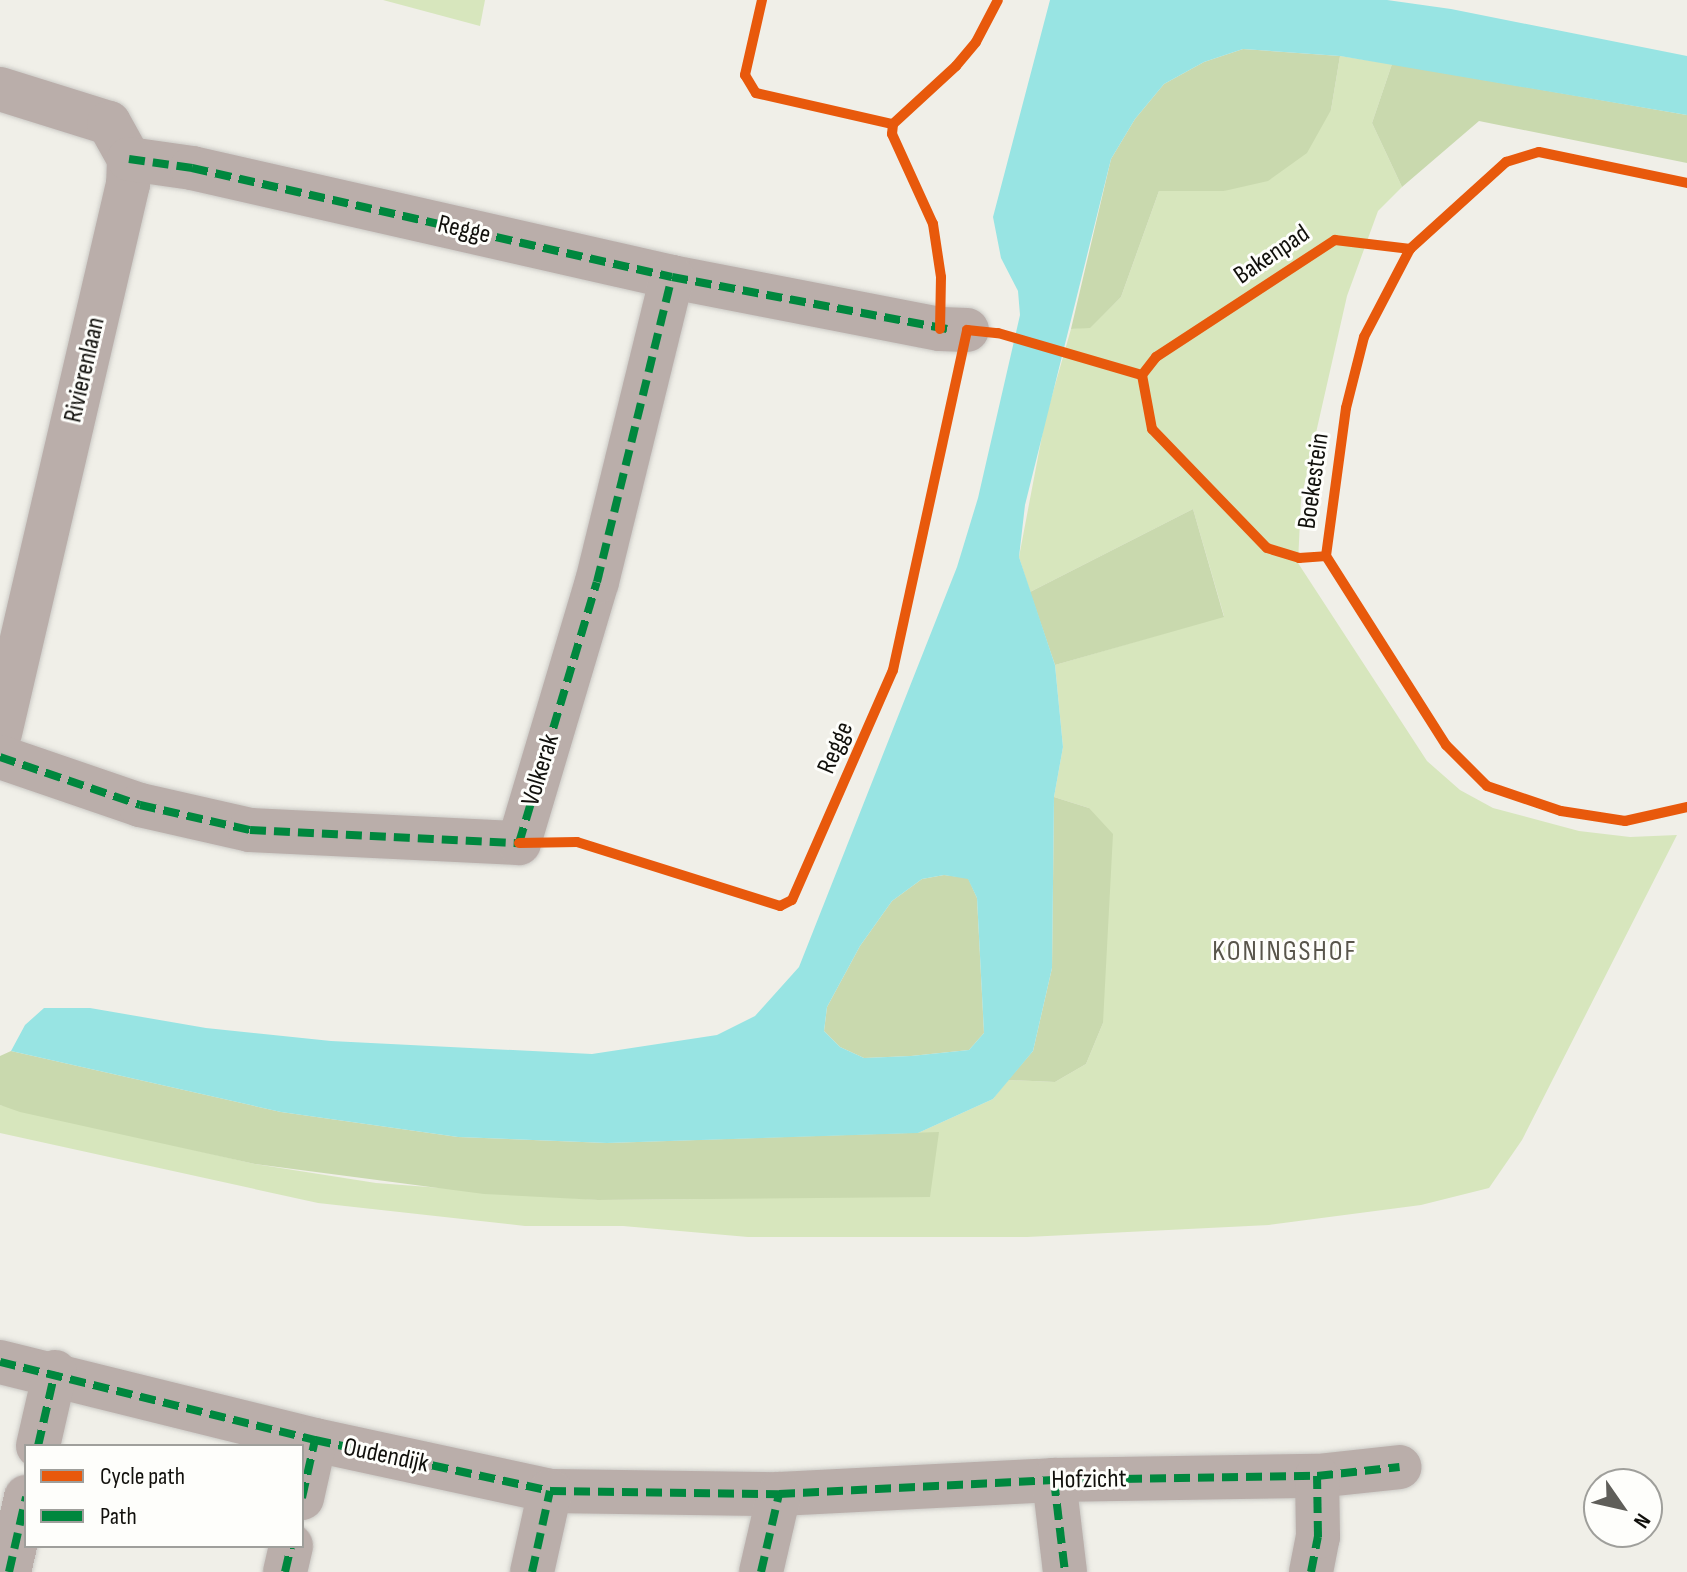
<!DOCTYPE html>
<style>
body{margin:0}
#map{position:relative;width:1687px;height:1572px;overflow:hidden;background:#f0efe8;font-family:"Sofia Sans Condensed",sans-serif}
div>[style]{position:absolute}
[style*='--x']{left:calc(var(--x)*1px);top:calc(var(--y)*1px);width:calc(var(--w)*1px);rotate:calc(var(--a)*1deg)}
.green>*{inset:0;background:#d7e6bd}
.forest>*{inset:0;background:#c9d9ae}
.water>*{inset:0;background:#98e4e3}
.roads{filter:drop-shadow(0 0 2px #cbcac6) drop-shadow(0 0 2px #cbcac6)}
.minor>*{height:44px;margin:-22px;padding:0 22px;transform-origin:22px;border-radius:22px;background:#baaeaa}
.quiet>*{height:8px;margin-top:-4px;transform-origin:0;background:repeating-linear-gradient(90deg,#00873e 0 16px,transparent 0 24px)}
.cycleway>*{height:10px;margin:-5px;padding:0 5px;transform-origin:5px;border-radius:5px;background:#e8590c}
span{translate:-50% -50%;white-space:nowrap;text-align:center;line-height:1.15;-webkit-text-stroke:6px #fefefb;paint-order:stroke}
.street-label{font-size:26px;color:#11100c}
.neighbourhood-label{font-size:28px;color:#58554b;letter-spacing:2px}
.legend{position:absolute;left:24px;top:1444px;width:280px;height:104px;box-sizing:border-box;background:#fefefb;border:2px solid #9f9f9b;margin:0;padding:10px 14px;list-style:none;font-size:24px;color:#11100c}
.legend li{display:flex;align-items:center;gap:16px;height:40px}
.legend b{width:40px;border:2px solid #9f9f9b}
.north{position:absolute;left:1583px;top:1468px;width:80px;height:80px;box-sizing:border-box;background:#fefefb;border:2px solid #9f9f9b;border-radius:50%;rotate:124deg;font-size:22px;font-weight:700;line-height:32px;text-align:center;color:#11100c}
.north::after{content:'';display:block;margin:auto;width:28px;height:36px;background:#5f5e59;clip-path:polygon(50% 0,100% 100%,50% 72%,0 100%)}
</style>
<div id="map">
<div class="green">
<i style="clip-path:polygon(383px 0,485px 0,480px 26px)"></i>
<i style="clip-path:polygon(1340px 56px,1392px 64px,1372px 123px,1402px 187px,1378px 211px,1347px 296px,1301px 499px,1298px 563px,1427px 761px,1460px 790px,1493px 808px,1579px 831px,1630px 837px,1677px 835px,1522px 1140px,1489px 1188px,1421px 1205px,1269px 1225px,1027px 1237px,748px 1237px,623px 1226px,525px 1226px,318px 1203px,0 1133px,0 1105px,255px 1164px,376px 1183px,598px 1200px,707px 1199px,939px 1133px,918px 1133px,993px 1099px,1008px 1080px,1055px 1082px,1086px 1064px,1103px 1023px,1089px 808px,1054px 797px,1063px 747px,1055px 665px,1224px 616px,1193px 509px,1030px 592px,1019px 557px,1045px 420px,1071px 329px,1090px 327px,1121px 297px,1159px 191px,1224px 191px,1331px 110px)"></i>
</div>
<div class="forest">
<i style="clip-path:polygon(1243px 49px,1340px 56px,1331px 110px,1307px 153px,1268px 181px,1224px 191px,1159px 191px,1121px 297px,1090px 328px,1071px 329px,1111px 159px,1135px 119px,1164px 84px,1204px 62px)"></i>
<i style="clip-path:polygon(1392px 64px,1687px 115px,1687px 163px,1479px 121px,1402px 187px,1372px 123px)"></i>
<i style="clip-path:polygon(1193px 509px,1224px 617px,1055px 665px,1030px 592px)"></i>
<i style="clip-path:polygon(1054px 797px,1089px 808px,1113px 834px,1103px 1023px,1086px 1064px,1055px 1082px,1008px 1080px,1033px 1051px,1052px 968px)"></i>
<i style="clip-path:polygon(944px 875px,968px 878px,977px 898px,984px 1033px,969px 1050px,911px 1056px,864px 1058px,840px 1047px,824px 1031px,827px 1007px,860px 946px,892px 901px,922px 879px)"></i>
<i style="clip-path:polygon(11px 1051px,281px 1112px,458px 1137px,607px 1143px,939px 1132px,930px 1197px,598px 1200px,484px 1194px,255px 1164px,20px 1112px,0 1105px,0 1056px)"></i>
</div>
<div class="water">
<i style="clip-path:polygon(evenodd,1050px 0,1387px 0,1451px 9px,1687px 56px,1687px 115px,1340px 56px,1243px 49px,1204px 62px,1164px 84px,1135px 119px,1111px 159px,1025px 505px,1019px 557px,1055px 665px,1063px 747px,1054px 797px,1052px 968px,1033px 1051px,993px 1099px,918px 1133px,607px 1143px,458px 1137px,281px 1112px,11px 1051px,25px 1025px,44px 1008px,90px 1008px,206px 1028px,331px 1041px,592px 1054px,717px 1035px,755px 1016px,799px 967px,957px 567px,978px 498px,1020px 315px,1018px 291px,1001px 258px,993px 217px,1050px 0,944px 875px,968px 879px,977px 898px,984px 1033px,969px 1050px,911px 1056px,864px 1058px,840px 1047px,824px 1031px,827px 1007px,860px 946px,892px 901px,922px 879px,944px 875px)"></i>
</div>
<div class="roads">
<div class="minor">
<i style="--x:0;--y:89;--w:114;--a:17.3"></i>
<i style="--x:109;--y:123;--w:41;--a:60.9"></i>
<i style="--x:129;--y:159;--w:25;--a:92"></i>
<i style="--x:128;--y:184;--w:564;--a:103.12"></i>
<i style="--x:129;--y:159;--w:64;--a:8.1"></i>
<i style="--x:192;--y:168;--w:492;--a:12.8"></i>
<i style="--x:672;--y:277;--w:273;--a:11"></i>
<i style="--x:940;--y:329;--w:27;--a:2"></i>
<i style="--x:0;--y:757;--w:148;--a:18.9"></i>
<i style="--x:140;--y:805;--w:113;--a:12.8"></i>
<i style="--x:250;--y:830;--w:269;--a:2.8"></i>
<i style="--x:519;--y:843;--w:272;--a:-73.4"></i>
<i style="--x:597;--y:582;--w:314;--a:-76.2"></i>
<i style="--x:0;--y:1362;--w:325;--a:13.9"></i>
<i style="--x:315;--y:1440;--w:240;--a:12.2"></i>
<i style="--x:550;--y:1491;--w:229;--a:0.8"></i>
<i style="--x:779;--y:1494;--w:275;--a:-2.9"></i>
<i style="--x:1054;--y:1480;--w:263;--a:-0.9"></i>
<i style="--x:1317;--y:1476;--w:83;--a:-6.2"></i>
<i style="--x:38;--y:1446;--w:76;--a:-77.1"></i>
<i style="--x:1054;--y:1480;--w:93;--a:83.2"></i>
<i style="--x:302;--y:1498;--w:59;--a:-77.4"></i>
<i style="--x:9;--y:1572;--w:77;--a:-77.2"></i>
<i style="--x:285;--y:1572;--w:27;--a:-77"></i>
<i style="--x:532;--y:1572;--w:83;--a:-77.5"></i>
<i style="--x:761;--y:1572;--w:80;--a:-77"></i>
<i style="--x:1311;--y:1572;--w:36;--a:-79"></i>
<i style="--x:1318;--y:1537;--w:61;--a:-90.9"></i>
</div>
</div>
<div class="quiet">
<i style="--x:129;--y:159;--w:64;--a:8.1"></i>
<i style="--x:192;--y:168;--w:492;--a:12.8"></i>
<i style="--x:672;--y:277;--w:280;--a:10.7"></i>
<i style="--x:0;--y:757;--w:148;--a:18.9"></i>
<i style="--x:140;--y:805;--w:113;--a:12.8"></i>
<i style="--x:250;--y:830;--w:269;--a:2.8"></i>
<i style="--x:519;--y:843;--w:272;--a:-73.4"></i>
<i style="--x:597;--y:582;--w:314;--a:-76.2"></i>
<i style="--x:0;--y:1362;--w:325;--a:13.9"></i>
<i style="--x:315;--y:1440;--w:240;--a:12.2"></i>
<i style="--x:550;--y:1491;--w:229;--a:0.8"></i>
<i style="--x:779;--y:1494;--w:275;--a:-2.9"></i>
<i style="--x:1054;--y:1480;--w:263;--a:-0.9"></i>
<i style="--x:1317;--y:1476;--w:83;--a:-6.2"></i>
<i style="--x:38;--y:1446;--w:76;--a:-77.1"></i>
<i style="--x:1054;--y:1480;--w:93;--a:83.2"></i>
<i style="--x:302;--y:1498;--w:59;--a:-77.4"></i>
<i style="--x:9;--y:1572;--w:77;--a:-77.2"></i>
<i style="--x:285;--y:1572;--w:27;--a:-77"></i>
<i style="--x:532;--y:1572;--w:83;--a:-77.5"></i>
<i style="--x:761;--y:1572;--w:80;--a:-77"></i>
<i style="--x:1311;--y:1572;--w:36;--a:-79"></i>
<i style="--x:1318;--y:1537;--w:61;--a:-90.9"></i>
</div>
<div class="cycleway">
<i style="--x:762;--y:0;--w:77;--a:102.8"></i>
<i style="--x:745;--y:75;--w:21;--a:59"></i>
<i style="--x:756;--y:93;--w:140;--a:12.8"></i>
<i style="--x:1410;--y:249;--w:99;--a:117.6"></i>
<i style="--x:1364;--y:337;--w:73;--a:104.2"></i>
<i style="--x:1346;--y:408;--w:149;--a:97.7"></i>
<i style="--x:1326;--y:556;--w:224;--a:57.6"></i>
<i style="--x:1446;--y:745;--w:58;--a:45"></i>
<i style="--x:1487;--y:786;--w:78;--a:18.7"></i>
<i style="--x:1561;--y:811;--w:65;--a:8.9"></i>
<i style="--x:1625;--y:821;--w:64;--a:-12.7"></i>
<i style="--x:940;--y:329;--w:52;--a:-88.9"></i>
<i style="--x:941;--y:277;--w:54;--a:-98.6"></i>
<i style="--x:933;--y:224;--w:99;--a:-114.5"></i>
<i style="--x:892;--y:134;--w:10;--a:-84"></i>
<i style="--x:893;--y:124;--w:86;--a:-42.6"></i>
<i style="--x:956;--y:66;--w:31;--a:-50"></i>
<i style="--x:976;--y:42;--w:47;--a:-62.4"></i>
<i style="--x:1142;--y:375;--w:55;--a:79.5"></i>
<i style="--x:1152;--y:429;--w:165;--a:46"></i>
<i style="--x:1267;--y:548;--w:34;--a:17"></i>
<i style="--x:1299;--y:558;--w:27;--a:-4"></i>
<i style="--x:519;--y:843;--w:58;--a:-1"></i>
<i style="--x:577;--y:842;--w:213;--a:17.5"></i>
<i style="--x:780;--y:906;--w:13;--a:-27"></i>
<i style="--x:792;--y:900;--w:251;--a:-66.3"></i>
<i style="--x:893;--y:670;--w:348;--a:-77.7"></i>
<i style="--x:967;--y:330;--w:31;--a:6"></i>
<i style="--x:998;--y:333;--w:150;--a:16.3"></i>
<i style="--x:1142;--y:375;--w:23;--a:-52"></i>
<i style="--x:1156;--y:357;--w:214;--a:-33.2"></i>
<i style="--x:1335;--y:240;--w:76;--a:6.8"></i>
<i style="--x:1410;--y:249;--w:130;--a:-42.2"></i>
<i style="--x:1506;--y:162;--w:34;--a:-17"></i>
<i style="--x:1539;--y:152;--w:151;--a:11.8"></i>
</div>
<div class="street-label">
<span style="left:464px;top:230px;rotate:13deg">Regge</span>
<span style="left:1272px;top:255px;rotate:-34deg">Bakenpad</span>
<span style="left:85px;top:370px;rotate:-77deg">Rivierenlaan</span>
<span style="left:1314px;top:481px;rotate:-82deg">Boekestein</span>
<span style="left:836px;top:748px;rotate:-67deg">Regge</span>
<span style="left:541px;top:770px;rotate:-73deg">Volkerak</span>
<span style="left:386px;top:1456px;rotate:12deg">Oudendijk</span>
<span style="left:1089px;top:1480px;rotate:-1deg">Hofzicht</span>
</div>
<div class="neighbourhood-label">
<span style="left:1285px;top:952px">KONINGSHOF</span>
</div>
<ul class="legend">
<li><b style="height:10px;background:#e8590c"></b>Cycle path</li>
<li><b style="height:10px;background:#00873e"></b>Path</li>
</ul>
<div class="north">N</div>
</div>
